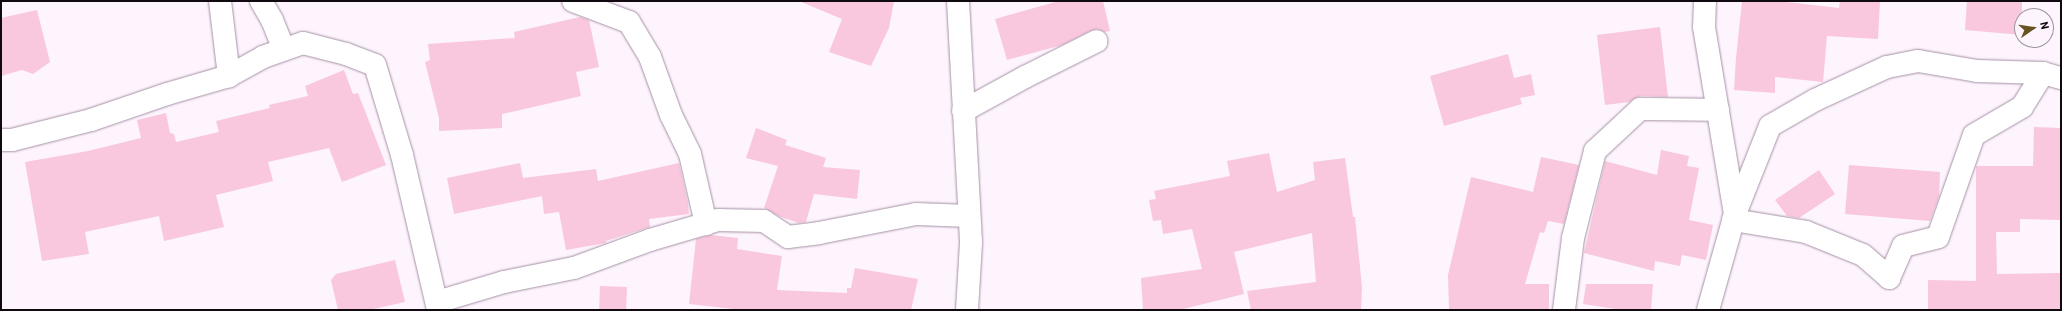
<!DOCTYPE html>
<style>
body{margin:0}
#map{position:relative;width:2062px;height:311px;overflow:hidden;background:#fdf4fd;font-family:Barlow,sans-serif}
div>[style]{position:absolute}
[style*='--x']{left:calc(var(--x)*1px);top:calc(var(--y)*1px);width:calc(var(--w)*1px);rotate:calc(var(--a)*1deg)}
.building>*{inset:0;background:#f9c7de;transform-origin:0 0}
.roads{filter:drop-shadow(0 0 1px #a591a5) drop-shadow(0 0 1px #a591a5)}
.minor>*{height:22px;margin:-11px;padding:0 11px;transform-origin:11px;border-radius:11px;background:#fff}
span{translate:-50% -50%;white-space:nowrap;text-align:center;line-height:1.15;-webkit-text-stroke:4px #fdf4fd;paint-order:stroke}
.frame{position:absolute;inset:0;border:2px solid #100a10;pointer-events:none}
.north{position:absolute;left:2014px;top:8px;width:40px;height:40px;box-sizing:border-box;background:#fdf4fd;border:1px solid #9e969e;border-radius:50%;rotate:77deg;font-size:11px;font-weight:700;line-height:16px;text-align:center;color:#100a10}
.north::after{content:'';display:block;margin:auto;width:14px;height:18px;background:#675221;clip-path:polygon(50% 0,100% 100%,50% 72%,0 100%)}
</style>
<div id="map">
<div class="building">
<i style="clip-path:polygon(799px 1px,894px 1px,889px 28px,871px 66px,829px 52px,842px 19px)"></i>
<i style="clip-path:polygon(1059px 1px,1103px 1px,1110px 31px,1105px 32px,1098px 29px,1092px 30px,1062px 45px,1007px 60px,995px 19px)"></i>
<i style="clip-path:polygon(1742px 1px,1778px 1px,1839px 8px,1840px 1px,1880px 1px,1878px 39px,1827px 36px,1823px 82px,1775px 77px,1775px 93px,1734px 90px,1736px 58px)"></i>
<i style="clip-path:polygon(1967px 1px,2022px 1px,2022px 35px,1965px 30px)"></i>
<i style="clip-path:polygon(37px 10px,50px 62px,33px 74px,22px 70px,1px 76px,1px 18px)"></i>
<i style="clip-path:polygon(580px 17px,589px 20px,599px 67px,576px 72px,581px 96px,502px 114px,502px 128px,439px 131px,439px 118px,425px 62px,430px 60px,428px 44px,515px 38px,514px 32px)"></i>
<i style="clip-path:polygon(1660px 27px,1668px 97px,1640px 96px,1629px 102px,1605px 105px,1597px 35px)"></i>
<i style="clip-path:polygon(1508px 54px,1514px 78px,1531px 74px,1535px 95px,1520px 98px,1522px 104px,1444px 126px,1430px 76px)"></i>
<i style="clip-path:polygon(344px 70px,353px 94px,358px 93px,386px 165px,342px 182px,329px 148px,268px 162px,273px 181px,216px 195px,224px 227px,164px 241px,159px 216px,85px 232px,89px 254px,42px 261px,25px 162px,88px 151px,141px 138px,137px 120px,166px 113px,170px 133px,174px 134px,176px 142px,219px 132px,216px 121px,270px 108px,269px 105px,308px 96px,305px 86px)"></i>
<i style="clip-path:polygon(2034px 127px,2061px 128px,2061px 220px,2020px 219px,2020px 232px,1996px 232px,1997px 274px,2061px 273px,2061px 310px,1928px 310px,1928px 280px,1976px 281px,1976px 166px,2033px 166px)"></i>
<i style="clip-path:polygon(756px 128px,787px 140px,785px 145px,826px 158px,823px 167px,860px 170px,857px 199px,814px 194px,806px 222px,799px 223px,781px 217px,764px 208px,778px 166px,746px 158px)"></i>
<i style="clip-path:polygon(1661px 150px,1689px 156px,1687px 166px,1699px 168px,1689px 220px,1713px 225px,1706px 260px,1682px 255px,1680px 266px,1655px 261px,1654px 271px,1584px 253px,1605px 161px,1657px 175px)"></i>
<i style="clip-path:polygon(1269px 153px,1277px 192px,1315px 180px,1313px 162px,1345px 158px,1353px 217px,1355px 217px,1362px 287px,1361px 310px,1251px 310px,1247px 291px,1316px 282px,1312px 233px,1234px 252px,1244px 294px,1179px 310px,1143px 310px,1141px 278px,1202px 269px,1192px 229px,1163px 234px,1161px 220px,1153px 221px,1149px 200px,1156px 199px,1154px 191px,1230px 176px,1227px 161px)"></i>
<i style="clip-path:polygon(1541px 157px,1579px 165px,1564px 224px,1548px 221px,1544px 233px,1540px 232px,1525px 284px,1549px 284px,1549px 310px,1449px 310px,1448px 275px,1471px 177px,1533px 192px)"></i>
<i style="clip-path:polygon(520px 163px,523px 178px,596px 169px,598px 181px,679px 163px,688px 203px,689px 214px,649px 219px,650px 227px,606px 241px,606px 243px,566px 250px,559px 212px,544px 214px,542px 196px,454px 214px,447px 178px)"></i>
<i style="clip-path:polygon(1849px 165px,1940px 172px,1939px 197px,1930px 221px,1845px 214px)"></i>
<i style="clip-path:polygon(1819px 170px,1835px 194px,1799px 218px,1787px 216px,1775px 200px)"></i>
<i style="clip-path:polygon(711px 235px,738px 238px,737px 249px,782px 256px,777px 290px,847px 293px,847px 288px,851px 288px,855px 268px,918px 279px,911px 310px,743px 310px,689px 304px,696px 239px)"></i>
<i style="clip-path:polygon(395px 260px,405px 302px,369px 310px,338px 310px,331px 280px,336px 274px)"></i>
<i style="clip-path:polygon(1586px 284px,1653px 284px,1651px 310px,1622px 310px,1583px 304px)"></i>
<i style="left:600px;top:286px;width:27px;height:24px;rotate:2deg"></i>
</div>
<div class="roads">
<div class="minor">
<i style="--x:220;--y:1;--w:76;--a:83.2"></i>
<i style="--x:261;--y:1;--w:22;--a:60"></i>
<i style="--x:272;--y:20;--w:31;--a:68"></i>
<i style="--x:573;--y:1;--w:60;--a:20.6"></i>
<i style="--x:629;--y:22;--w:41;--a:59"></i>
<i style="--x:650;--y:57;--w:62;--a:70.1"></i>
<i style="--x:671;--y:115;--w:43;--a:64"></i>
<i style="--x:690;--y:154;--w:72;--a:77.1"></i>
<i style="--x:958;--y:1;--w:242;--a:86.9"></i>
<i style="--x:971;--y:243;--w:67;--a:93.4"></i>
<i style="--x:1705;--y:1;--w:26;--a:92"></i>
<i style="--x:1704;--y:27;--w:190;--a:80.6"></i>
<i style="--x:1735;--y:214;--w:100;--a:105.7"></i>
<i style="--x:963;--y:111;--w:71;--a:-28.7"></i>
<i style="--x:1025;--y:77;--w:80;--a:-26.6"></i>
<i style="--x:1;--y:140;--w:11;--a:0"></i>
<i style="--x:12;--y:140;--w:81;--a:-14.2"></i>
<i style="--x:91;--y:120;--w:80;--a:-18.9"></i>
<i style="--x:167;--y:94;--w:65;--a:-16.2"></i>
<i style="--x:229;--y:76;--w:39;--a:-29"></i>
<i style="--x:263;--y:57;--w:42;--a:-19.3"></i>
<i style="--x:303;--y:43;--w:44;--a:14.3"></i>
<i style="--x:346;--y:54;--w:31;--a:21"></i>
<i style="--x:375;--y:65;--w:94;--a:73.3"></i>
<i style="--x:402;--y:155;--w:159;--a:76.9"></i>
<i style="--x:1735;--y:214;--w:95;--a:-68.3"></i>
<i style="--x:1770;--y:126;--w:52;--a:-30"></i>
<i style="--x:1815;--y:100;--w:79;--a:-24.6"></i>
<i style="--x:1887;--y:67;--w:32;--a:-11"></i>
<i style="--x:1918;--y:61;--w:60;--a:9.6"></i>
<i style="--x:1977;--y:71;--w:66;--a:1.7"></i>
<i style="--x:2043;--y:73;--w:19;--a:16"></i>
<i style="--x:1733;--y:220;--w:74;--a:9.3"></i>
<i style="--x:1806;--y:232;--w:61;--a:22"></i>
<i style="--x:1863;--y:255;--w:35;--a:41"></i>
<i style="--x:1889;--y:278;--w:35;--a:-66"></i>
<i style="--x:1903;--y:246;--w:36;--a:-14"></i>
<i style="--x:1938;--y:237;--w:108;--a:-70.6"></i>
<i style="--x:1974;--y:135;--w:56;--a:-30.3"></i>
<i style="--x:2022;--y:107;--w:40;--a:-58"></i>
<i style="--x:437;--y:302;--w:70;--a:-16.6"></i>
<i style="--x:504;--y:282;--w:71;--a:-11.3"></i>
<i style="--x:574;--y:268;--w:81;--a:-20.2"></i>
<i style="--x:650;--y:240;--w:71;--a:-16.4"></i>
<i style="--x:718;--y:220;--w:46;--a:1.2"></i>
<i style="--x:764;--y:221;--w:29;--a:34"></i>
<i style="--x:788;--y:237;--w:31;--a:-7"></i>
<i style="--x:819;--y:233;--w:99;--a:-11.1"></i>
<i style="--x:916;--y:214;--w:53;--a:2.2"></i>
<i style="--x:1564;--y:310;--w:73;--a:-82.9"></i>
<i style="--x:1573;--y:238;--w:90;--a:-75.8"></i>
<i style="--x:1595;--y:151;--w:62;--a:-43"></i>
<i style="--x:1640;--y:109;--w:78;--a:0.7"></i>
</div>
</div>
<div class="frame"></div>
<div class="north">N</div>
</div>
